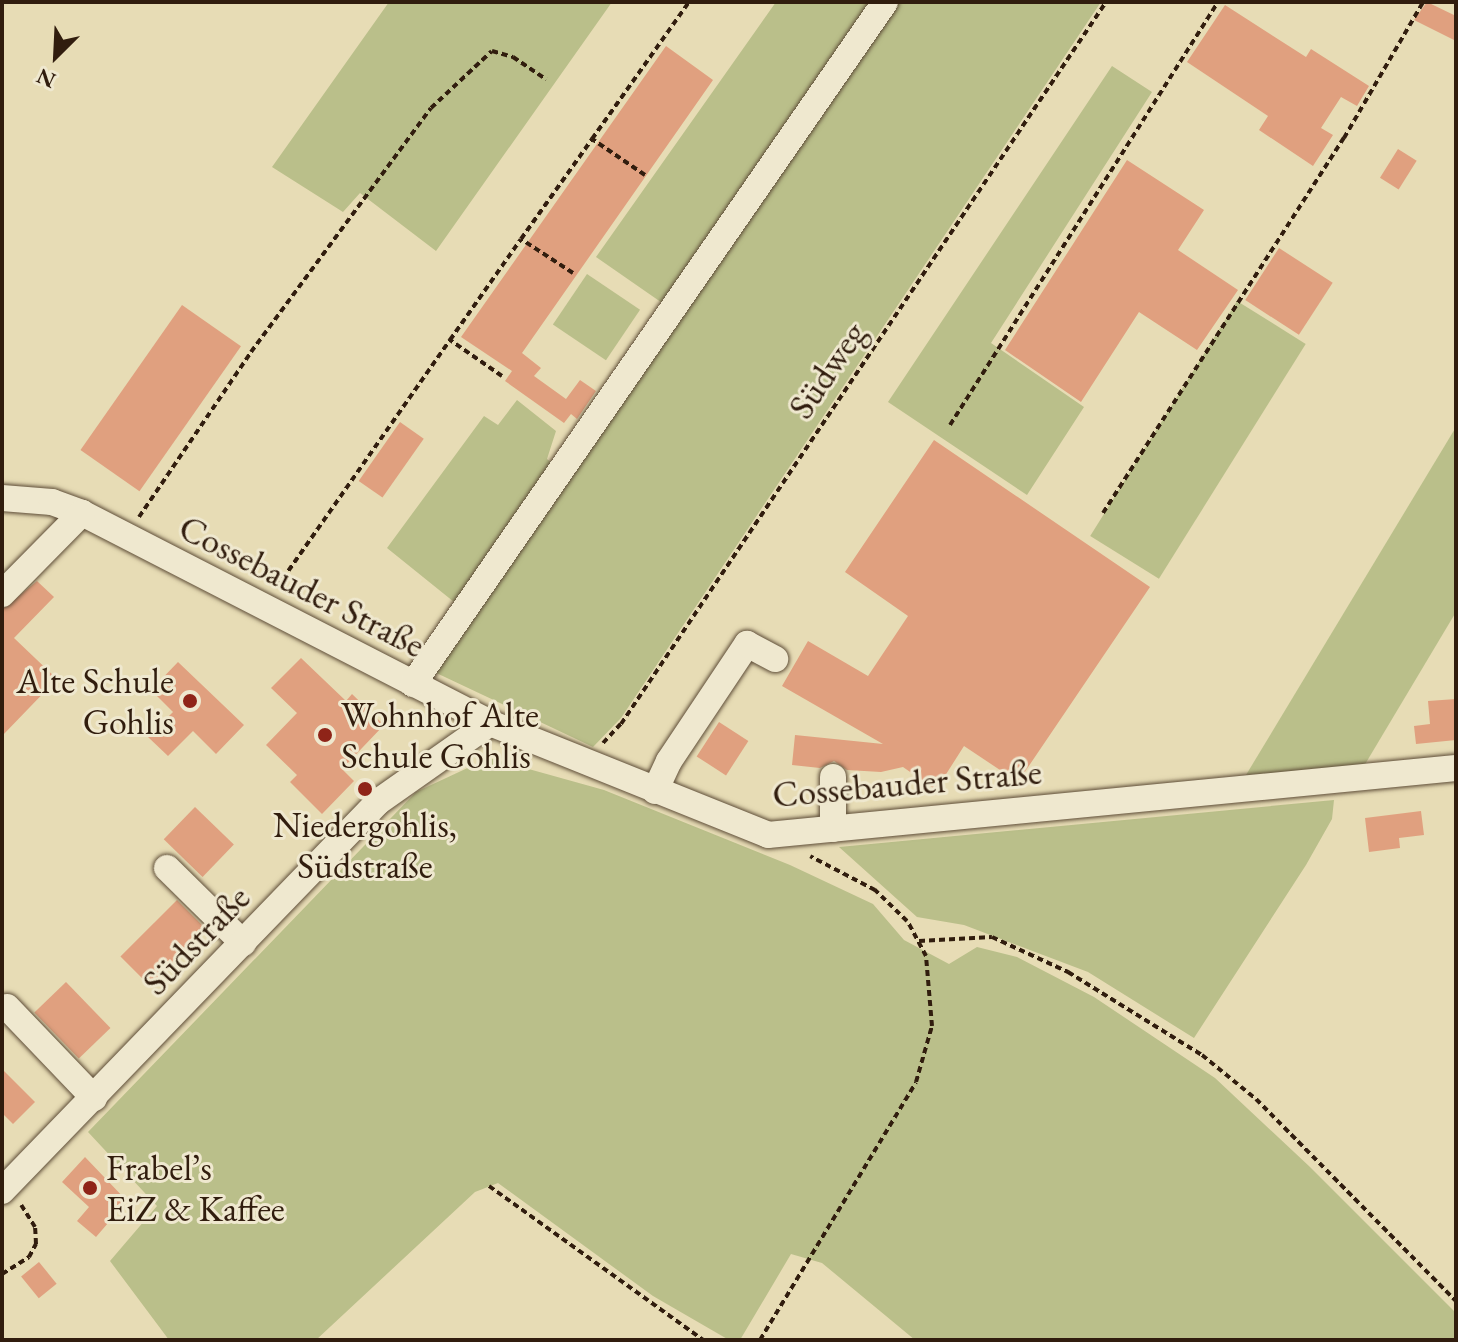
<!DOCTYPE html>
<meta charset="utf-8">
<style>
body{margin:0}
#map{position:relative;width:1458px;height:1342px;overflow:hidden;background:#e7dcb5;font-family:"EB Garamond",serif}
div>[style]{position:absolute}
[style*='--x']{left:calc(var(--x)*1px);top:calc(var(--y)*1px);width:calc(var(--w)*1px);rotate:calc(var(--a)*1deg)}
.green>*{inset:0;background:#babf8a;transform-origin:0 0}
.building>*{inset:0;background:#e0a07f;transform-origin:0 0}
.path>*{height:4px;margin-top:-2px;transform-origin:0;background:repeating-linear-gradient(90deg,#311d0e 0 6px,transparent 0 10px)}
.roads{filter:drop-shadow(0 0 2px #5e4d38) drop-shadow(0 0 2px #5e4d38)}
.minor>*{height:26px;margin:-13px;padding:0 13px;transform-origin:13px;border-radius:13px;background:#efe8cf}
.dots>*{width:22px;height:22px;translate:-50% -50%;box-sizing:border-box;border:4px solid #efe8cf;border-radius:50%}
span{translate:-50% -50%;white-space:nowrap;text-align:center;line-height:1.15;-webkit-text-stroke:6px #efe8cf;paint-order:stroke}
.street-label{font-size:36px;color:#311d0e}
.poi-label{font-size:36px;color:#311d0e}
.right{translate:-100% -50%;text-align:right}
.left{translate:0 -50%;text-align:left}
.frame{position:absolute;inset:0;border:4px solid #311d0e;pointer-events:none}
.north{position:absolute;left:16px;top:16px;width:80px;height:80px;-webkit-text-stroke:6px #efe8cf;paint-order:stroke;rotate:204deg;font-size:22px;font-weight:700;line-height:32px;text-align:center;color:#311d0e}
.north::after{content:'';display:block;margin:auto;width:28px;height:36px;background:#311d0e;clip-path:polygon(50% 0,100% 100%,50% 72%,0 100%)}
</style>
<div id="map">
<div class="green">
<i style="clip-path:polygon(389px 2px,612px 2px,436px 251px,360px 193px,343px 212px,272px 167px)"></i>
<i style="clip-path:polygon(776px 2px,1101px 2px,621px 718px,593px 747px,430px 670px,459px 606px,387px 548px,484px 416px,498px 425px,517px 400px,556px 431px,547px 459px,556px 466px,668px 307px,596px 257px)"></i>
<i style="clip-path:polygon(1112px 66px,1152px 92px,991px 343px,1084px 407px,1027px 495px,888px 402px)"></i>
<i style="left:587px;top:274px;width:64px;height:61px;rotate:34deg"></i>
<i style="left:1237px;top:301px;width:81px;height:277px;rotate:32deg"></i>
<i style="clip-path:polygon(1456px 427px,1456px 612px,1364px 766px,1246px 775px)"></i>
<i style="clip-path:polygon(489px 758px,604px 790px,790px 865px,873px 904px,904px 940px,949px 964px,977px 947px,1017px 957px,1094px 997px,1215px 1078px,1310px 1167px,1456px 1313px,1456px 1340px,915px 1340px,822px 1263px,791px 1254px,740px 1340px,729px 1340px,653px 1296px,498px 1183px,475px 1192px,316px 1340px,169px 1340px,110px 1261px,157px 1206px,88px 1132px,416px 792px)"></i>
<i style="clip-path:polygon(1334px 800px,1332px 819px,1306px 865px,1194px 1038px,1088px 972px,964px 925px,917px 917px,839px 847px)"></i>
</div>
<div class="building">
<i style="clip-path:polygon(1427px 2px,1456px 16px,1456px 41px,1414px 20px)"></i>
<i style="clip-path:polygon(1225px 5px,1306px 57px,1311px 49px,1369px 86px,1357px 106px,1341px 97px,1321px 128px,1333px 135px,1313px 166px,1259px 130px,1268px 116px,1187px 62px)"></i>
<i style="clip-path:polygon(666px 46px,713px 80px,522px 353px,541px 368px,534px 376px,566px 399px,580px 380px,596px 391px,577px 419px,571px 414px,564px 423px,505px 381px,512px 371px,461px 337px)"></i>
<i style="left:1398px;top:149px;width:22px;height:34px;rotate:32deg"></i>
<i style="clip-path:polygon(1127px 160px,1204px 210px,1178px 250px,1238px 290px,1197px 350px,1139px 312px,1081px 402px,1005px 350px)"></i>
<i style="left:1279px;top:248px;width:64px;height:62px;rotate:33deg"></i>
<i style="left:182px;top:305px;width:72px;height:177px;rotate:35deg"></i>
<i style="left:400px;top:422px;width:29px;height:72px;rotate:35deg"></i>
<i style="clip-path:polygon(934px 440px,1150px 587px,1018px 782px,964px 746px,936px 790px,903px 767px,881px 772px,847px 770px,834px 761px,820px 768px,792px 765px,795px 735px,883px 744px,782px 686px,808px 641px,868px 676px,908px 616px,845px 572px)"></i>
<i style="clip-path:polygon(37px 581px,54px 597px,14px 638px,57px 679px,2px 736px,2px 610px)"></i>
<i style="clip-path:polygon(301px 658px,346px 701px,352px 694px,384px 725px,342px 769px,354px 781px,322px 814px,290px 782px,297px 775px,266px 745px,297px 713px,271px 688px)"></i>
<i style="clip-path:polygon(178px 662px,244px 725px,216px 754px,193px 731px,168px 756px,148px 737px,173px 712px,151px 690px)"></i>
<i style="clip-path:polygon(1456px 699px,1456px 740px,1416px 744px,1414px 726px,1430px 724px,1428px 701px)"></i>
<i style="left:719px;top:722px;width:35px;height:41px;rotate:33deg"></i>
<i style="left:195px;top:807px;width:54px;height:45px;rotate:44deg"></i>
<i style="clip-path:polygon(1421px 811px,1424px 835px,1399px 838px,1400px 848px,1369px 852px,1365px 818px)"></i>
<i style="left:177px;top:900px;width:41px;height:80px;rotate:45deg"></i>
<i style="left:66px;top:982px;width:64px;height:44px;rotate:46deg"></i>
<i style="clip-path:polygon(2px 1069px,35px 1102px,13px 1124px,2px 1113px)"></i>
<i style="clip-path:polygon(85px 1157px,127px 1201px,96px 1237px,77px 1221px,89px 1207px,62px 1182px)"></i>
<i style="left:39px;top:1262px;width:28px;height:23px;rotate:51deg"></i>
</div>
<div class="path">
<i style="--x:645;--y:175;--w:64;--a:-145.8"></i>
<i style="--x:592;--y:139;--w:168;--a:-54.7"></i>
<i style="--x:573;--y:273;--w:62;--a:-146.8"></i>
<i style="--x:521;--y:239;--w:123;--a:-54.6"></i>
<i style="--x:502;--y:376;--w:63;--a:-145.3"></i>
<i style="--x:450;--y:340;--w:123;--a:-54.9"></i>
<i style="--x:950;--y:425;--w:501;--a:-57.64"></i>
<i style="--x:1103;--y:513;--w:446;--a:-57.3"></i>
<i style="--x:1344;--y:138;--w:157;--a:-59.8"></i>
<i style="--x:139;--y:517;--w:199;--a:-55.8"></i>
<i style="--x:251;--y:352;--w:303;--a:-53.6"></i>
<i style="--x:431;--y:108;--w:83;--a:-43.1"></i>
<i style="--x:492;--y:51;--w:22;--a:16"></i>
<i style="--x:513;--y:57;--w:40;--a:34"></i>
<i style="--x:277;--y:587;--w:302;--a:-55"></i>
<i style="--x:603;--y:743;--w:26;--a:-47"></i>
<i style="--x:621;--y:724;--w:870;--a:-56.11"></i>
<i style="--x:919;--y:941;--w:73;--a:-3.1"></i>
<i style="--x:992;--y:937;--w:84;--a:24.7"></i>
<i style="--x:1068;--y:972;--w:158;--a:31.8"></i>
<i style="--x:1202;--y:1055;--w:70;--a:39.2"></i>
<i style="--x:1256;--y:1099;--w:284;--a:45.3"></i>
<i style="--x:489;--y:1186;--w:264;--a:35.7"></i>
<i style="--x:2;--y:1274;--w:32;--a:-32"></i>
<i style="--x:29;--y:1257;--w:15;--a:-62"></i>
<i style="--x:36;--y:1244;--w:17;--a:-93"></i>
<i style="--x:35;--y:1227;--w:26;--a:-122"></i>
<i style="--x:760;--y:1340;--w:301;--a:-58.8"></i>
<i style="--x:916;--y:1082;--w:58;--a:-74.1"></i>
<i style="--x:932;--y:1026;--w:70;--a:-94.9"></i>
<i style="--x:926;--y:956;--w:40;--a:-118"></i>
<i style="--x:907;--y:921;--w:45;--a:-135.9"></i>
<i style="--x:875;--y:890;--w:73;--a:-152.4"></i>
</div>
<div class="roads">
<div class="minor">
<i style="--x:2;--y:498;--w:50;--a:4.6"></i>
<i style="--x:52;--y:502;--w:32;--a:20"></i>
<i style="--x:82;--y:513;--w:459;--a:27.2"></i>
<i style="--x:490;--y:723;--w:300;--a:21.9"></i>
<i style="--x:768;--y:835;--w:691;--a:-5.56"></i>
<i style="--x:2;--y:594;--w:114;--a:-45.4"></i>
<i style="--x:413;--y:684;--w:829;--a:-55.31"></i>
<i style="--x:833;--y:777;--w:52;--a:90"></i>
<i style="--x:655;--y:791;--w:33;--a:-65"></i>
<i style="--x:669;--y:761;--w:141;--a:-56.3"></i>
<i style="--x:747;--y:644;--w:32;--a:28"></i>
<i style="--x:167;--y:868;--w:107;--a:44.6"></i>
<i style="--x:7;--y:1007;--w:126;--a:46.3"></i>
<i style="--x:2;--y:1191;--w:541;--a:-45.97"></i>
<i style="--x:378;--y:802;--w:137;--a:-35.2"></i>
</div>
</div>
<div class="dots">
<i style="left:190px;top:701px;background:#8f2418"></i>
<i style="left:325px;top:735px;background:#8f2418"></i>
<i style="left:365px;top:789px;background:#8f2418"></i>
<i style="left:90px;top:1188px;background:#8f2418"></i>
</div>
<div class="street-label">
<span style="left:827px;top:370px;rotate:-56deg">Südweg</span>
<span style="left:302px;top:586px;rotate:27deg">Cossebauder Straße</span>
<span style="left:907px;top:783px;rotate:-5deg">Cossebauder Straße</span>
<span style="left:196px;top:940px;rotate:-46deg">Südstraße</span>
</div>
<div class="poi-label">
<span class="right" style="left:174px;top:701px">Alte Schule<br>Gohlis</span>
<span class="left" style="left:341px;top:735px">Wohnhof Alte<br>Schule Gohlis</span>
<span style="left:365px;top:845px">Niedergohlis,<br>Südstraße</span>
<span class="left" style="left:106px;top:1188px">Frabel’s<br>EiZ &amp; Kaffee</span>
</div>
<div class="frame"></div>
<div class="north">N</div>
</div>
